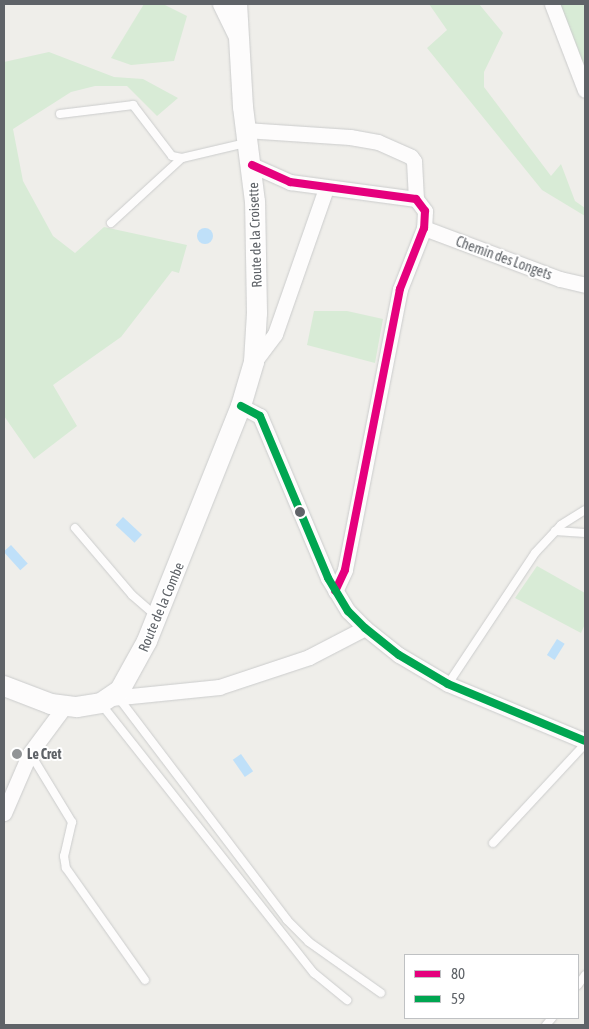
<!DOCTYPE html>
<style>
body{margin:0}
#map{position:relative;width:589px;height:1029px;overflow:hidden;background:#efeeea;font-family:"Asap Condensed",sans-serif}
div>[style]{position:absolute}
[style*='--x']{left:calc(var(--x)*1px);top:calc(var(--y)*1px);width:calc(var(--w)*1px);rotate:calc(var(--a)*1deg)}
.green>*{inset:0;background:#d8ebd6}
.water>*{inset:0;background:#bfe0f9;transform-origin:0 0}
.round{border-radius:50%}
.roads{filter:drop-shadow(0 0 1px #cbcccc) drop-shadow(0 0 1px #cbcccc)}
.lane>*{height:8px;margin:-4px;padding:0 4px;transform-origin:4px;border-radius:4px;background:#fdfcfc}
.street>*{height:15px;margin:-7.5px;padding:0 7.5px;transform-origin:7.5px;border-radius:7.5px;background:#fdfcfc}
.secondary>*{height:20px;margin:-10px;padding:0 10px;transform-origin:10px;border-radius:10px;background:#fdfcfc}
.bus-1>*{height:8px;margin:-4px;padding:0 4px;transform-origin:4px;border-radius:4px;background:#e5007d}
.bus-2>*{height:8px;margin:-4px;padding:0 4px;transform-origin:4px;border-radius:4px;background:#00a651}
.dots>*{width:14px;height:14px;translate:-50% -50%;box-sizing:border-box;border:2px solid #fff;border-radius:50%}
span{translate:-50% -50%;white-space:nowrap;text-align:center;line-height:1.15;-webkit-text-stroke:4px #fff;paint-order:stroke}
.street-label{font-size:14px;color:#5f6368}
.poi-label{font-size:14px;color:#5f6368;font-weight:700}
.left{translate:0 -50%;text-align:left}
.frame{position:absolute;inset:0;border:5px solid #5f6368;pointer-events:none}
.legend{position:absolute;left:404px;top:954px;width:175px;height:65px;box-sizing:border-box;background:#fff;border:1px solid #bfc1c3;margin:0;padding:6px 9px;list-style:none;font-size:15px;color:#5f6368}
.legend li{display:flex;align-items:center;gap:10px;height:25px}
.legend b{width:25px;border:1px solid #bfc1c3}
</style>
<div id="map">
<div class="green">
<i style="clip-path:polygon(144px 4px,163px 4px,187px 16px,174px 61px,131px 65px,111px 58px)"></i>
<i style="clip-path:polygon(429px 4px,479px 4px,503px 33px,484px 72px,484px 87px,551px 176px,561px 164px,575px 201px,585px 208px,585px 216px,542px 190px,427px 48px,447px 30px)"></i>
<i style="clip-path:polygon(558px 4px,585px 4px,585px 63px,580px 65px)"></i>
<i style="clip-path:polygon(49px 52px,114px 77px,143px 79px,178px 98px,157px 116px,127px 86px,95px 86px,71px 92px,13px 129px,23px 181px,53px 236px,75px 253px,104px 227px,187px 245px,179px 273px,172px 271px,121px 337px,53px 385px,77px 426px,34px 459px,4px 416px,4px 62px)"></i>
<i style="clip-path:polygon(314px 311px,347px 311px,383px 319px,375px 363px,307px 345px)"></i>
<i style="clip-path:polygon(537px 566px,585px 593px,585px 624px,581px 633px,515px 598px)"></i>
</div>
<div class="water">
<i class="round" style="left:197px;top:228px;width:16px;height:16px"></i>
<i style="left:123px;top:517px;width:26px;height:11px;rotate:43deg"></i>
<i style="left:11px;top:545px;width:25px;height:10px;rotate:48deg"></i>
<i style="left:557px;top:639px;width:9px;height:19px;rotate:32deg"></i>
<i style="left:241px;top:754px;width:21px;height:10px;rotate:55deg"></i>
</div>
<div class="roads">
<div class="lane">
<i style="--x:60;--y:114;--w:74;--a:-7"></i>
<i style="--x:133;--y:105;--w:64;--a:52.6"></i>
<i style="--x:172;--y:156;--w:10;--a:11"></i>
<i style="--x:182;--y:158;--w:66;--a:-13.2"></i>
<i style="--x:111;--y:223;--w:96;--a:-42.5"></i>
<i style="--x:75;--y:528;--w:88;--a:49.6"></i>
<i style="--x:132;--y:595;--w:32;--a:41"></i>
<i style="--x:555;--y:531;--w:30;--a:4"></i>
<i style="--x:448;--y:684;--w:157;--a:-56.4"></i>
<i style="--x:535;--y:553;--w:38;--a:-47"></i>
<i style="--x:561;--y:525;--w:28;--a:-32"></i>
<i style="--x:118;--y:697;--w:280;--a:52.8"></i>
<i style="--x:287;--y:920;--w:31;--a:45"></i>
<i style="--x:309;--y:942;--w:88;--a:35.3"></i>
<i style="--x:102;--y:705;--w:342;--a:51.7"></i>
<i style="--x:314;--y:973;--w:43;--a:39.3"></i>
<i style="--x:30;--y:753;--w:81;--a:58.7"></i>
<i style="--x:72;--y:822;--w:35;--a:103"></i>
<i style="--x:64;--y:856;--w:12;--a:81"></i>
<i style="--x:66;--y:868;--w:137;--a:54.8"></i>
<i style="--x:493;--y:843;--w:135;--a:-47.1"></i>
<i style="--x:578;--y:985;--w:12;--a:-55"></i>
<i style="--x:546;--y:1025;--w:9;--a:-49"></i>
</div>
<div class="street">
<i style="--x:220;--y:4;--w:39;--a:64"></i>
<i style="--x:552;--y:4;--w:92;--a:69"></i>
<i style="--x:245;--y:130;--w:105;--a:3.8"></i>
<i style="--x:350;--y:137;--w:28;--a:10"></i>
<i style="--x:378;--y:142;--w:36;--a:24"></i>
<i style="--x:411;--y:157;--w:5;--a:53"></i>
<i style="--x:414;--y:161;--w:38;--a:87"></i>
<i style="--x:252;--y:165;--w:42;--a:24.1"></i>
<i style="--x:290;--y:182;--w:127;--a:7.7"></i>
<i style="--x:416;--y:199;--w:15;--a:53"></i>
<i style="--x:425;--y:211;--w:17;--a:93"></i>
<i style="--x:424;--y:228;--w:66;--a:111.5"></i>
<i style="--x:400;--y:289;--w:286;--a:101.1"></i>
<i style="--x:345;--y:570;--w:23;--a:115"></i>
<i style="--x:424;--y:228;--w:145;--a:20.6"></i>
<i style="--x:560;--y:279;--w:26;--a:13"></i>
<i style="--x:254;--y:362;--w:35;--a:-53"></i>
<i style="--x:275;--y:334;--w:155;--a:-70.7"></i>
<i style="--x:241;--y:406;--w:21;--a:28"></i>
<i style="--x:260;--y:416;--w:176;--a:67.2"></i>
<i style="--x:328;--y:578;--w:39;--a:59"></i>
<i style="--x:348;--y:611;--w:24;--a:45"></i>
<i style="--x:365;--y:628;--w:43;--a:38.5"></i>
<i style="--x:399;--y:655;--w:57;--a:30.6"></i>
<i style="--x:448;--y:684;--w:148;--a:22.6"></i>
<i style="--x:111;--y:698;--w:109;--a:-5.8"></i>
<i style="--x:219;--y:687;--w:95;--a:-18.4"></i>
<i style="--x:309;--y:657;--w:63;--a:-27.4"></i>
<i style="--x:4;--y:813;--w:65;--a:-66.6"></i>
<i style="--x:30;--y:753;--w:57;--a:-53.5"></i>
</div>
<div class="secondary">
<i style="--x:4;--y:686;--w:50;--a:21"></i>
<i style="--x:51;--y:704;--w:26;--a:7"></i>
<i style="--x:77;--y:707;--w:24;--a:-9"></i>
<i style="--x:101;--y:703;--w:23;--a:-34"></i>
<i style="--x:120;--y:690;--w:56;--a:-61.1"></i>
<i style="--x:147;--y:641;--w:253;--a:-68.2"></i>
<i style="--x:241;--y:406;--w:46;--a:-73.5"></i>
<i style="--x:254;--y:362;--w:49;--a:-86.5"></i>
<i style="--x:257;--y:313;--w:111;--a:-91"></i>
<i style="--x:255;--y:202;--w:96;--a:-97.2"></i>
<i style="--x:243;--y:107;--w:103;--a:-93.3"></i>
</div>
</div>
<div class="bus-1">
<i style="--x:252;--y:165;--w:42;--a:24.1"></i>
<i style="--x:290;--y:182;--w:127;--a:7.7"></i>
<i style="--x:416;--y:199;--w:15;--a:53"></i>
<i style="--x:425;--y:211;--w:17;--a:93"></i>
<i style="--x:424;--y:228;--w:66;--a:111.5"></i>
<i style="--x:400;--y:289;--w:286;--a:101.1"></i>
<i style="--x:345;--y:570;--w:23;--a:115"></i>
</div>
<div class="bus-2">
<i style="--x:241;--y:406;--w:21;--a:28"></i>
<i style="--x:260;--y:416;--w:176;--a:67.2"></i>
<i style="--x:328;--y:578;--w:39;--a:59"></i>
<i style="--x:348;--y:611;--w:24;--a:45"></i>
<i style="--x:365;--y:628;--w:43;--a:38.5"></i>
<i style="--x:399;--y:655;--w:57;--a:30.6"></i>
<i style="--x:448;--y:684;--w:148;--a:22.6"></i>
</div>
<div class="dots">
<i style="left:300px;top:512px;background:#5f6368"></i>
<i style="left:17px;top:754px;background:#919496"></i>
</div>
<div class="street-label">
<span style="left:255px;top:235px;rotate:-92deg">Route de la Croisette</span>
<span style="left:504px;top:258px;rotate:20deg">Chemin des Longets</span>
<span style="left:161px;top:607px;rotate:-67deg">Route de la Combe</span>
</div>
<div class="poi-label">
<span class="left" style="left:27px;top:754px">Le Cret</span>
</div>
<div class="frame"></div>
<ul class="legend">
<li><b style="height:6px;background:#e5007d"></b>80</li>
<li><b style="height:6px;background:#00a651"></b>59</li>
</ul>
</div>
